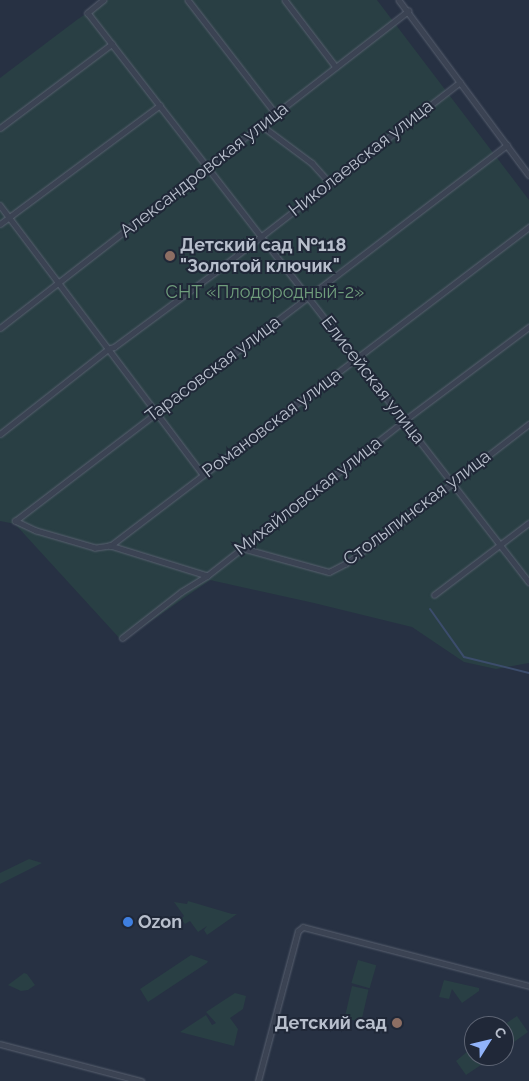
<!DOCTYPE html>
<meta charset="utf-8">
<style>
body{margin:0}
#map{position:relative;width:529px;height:1081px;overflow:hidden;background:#273143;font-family:Raleway,sans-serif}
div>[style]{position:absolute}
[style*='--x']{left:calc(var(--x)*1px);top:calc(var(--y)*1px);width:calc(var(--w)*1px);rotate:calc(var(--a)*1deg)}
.green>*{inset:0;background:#293f44;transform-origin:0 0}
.stream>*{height:2px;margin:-1px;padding:0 1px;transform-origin:1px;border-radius:1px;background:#3c4d6c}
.roads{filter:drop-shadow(0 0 1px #596170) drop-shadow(0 0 1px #596170)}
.minor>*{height:4.5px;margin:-2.25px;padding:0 2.25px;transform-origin:2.25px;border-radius:2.25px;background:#3b4353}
.dots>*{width:14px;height:14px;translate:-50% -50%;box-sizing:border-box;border:2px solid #202838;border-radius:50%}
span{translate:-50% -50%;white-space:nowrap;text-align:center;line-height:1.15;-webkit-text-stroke:4px #202838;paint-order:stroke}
.street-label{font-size:18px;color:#b8bfcc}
.poi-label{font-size:18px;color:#b8bfcc;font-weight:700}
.left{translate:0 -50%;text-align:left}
.right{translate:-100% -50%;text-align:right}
.park-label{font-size:18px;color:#6f9d7c}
.north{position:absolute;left:464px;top:1016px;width:50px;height:50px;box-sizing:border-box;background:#202838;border:1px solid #5d6473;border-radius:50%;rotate:54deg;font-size:14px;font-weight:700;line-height:20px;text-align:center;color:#b8bfcc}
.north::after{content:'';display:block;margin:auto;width:18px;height:22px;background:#91b3f9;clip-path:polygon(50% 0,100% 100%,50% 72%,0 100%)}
</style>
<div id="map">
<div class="green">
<i style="clip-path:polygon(108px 0,377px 0,529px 200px,529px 663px,496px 669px,464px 662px,412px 627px,314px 603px,210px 580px,122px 641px,15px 524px,0 521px,0 78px,78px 19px)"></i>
<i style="clip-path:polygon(29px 859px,42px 863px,0 884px,0 873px)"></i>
<i style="clip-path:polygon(188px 901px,232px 914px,237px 914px,207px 935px,204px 930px,207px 926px,198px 932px,190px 921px,185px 924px,181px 919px,184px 916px,174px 902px,187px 904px)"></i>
<i style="clip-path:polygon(191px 955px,208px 961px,207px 963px,148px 1002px,140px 989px)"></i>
<i style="left:358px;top:960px;width:19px;height:24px;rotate:16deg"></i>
<i style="clip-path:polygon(24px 973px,27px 974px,35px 985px,28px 990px,21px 991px,8px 985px)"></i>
<i style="clip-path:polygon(444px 980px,479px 988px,479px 991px,462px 1003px,452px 989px,449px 999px,439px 997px)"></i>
<i style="left:352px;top:986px;width:17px;height:33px;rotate:13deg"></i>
<i style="clip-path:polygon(235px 993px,246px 996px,243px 1009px,230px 1018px,238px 1029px,234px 1046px,180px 1032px,206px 1015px,212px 1025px,216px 1023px,206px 1012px)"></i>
<i style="clip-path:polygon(517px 1016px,528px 1032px,504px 1049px,504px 1026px,502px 1026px)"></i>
<i style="clip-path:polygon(474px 1046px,474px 1056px,488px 1056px,490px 1059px,466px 1075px,456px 1061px)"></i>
</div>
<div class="stream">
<i style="--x:430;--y:609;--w:59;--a:54.7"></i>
<i style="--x:464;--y:657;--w:67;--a:13.8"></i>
</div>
<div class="roads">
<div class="minor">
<i style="--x:104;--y:0;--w:21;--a:141"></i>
<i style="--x:88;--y:13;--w:720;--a:52.22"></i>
<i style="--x:188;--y:0;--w:144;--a:52.3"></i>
<i style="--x:285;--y:0;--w:84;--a:52.7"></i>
<i style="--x:399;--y:0;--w:218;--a:53.4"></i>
<i style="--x:261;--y:125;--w:64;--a:36.7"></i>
<i style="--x:312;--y:163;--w:25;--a:48"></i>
<i style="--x:0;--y:128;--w:140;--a:-36.9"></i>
<i style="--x:0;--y:205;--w:337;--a:53"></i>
<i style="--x:0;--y:224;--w:199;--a:-36.6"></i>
<i style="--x:0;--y:328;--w:517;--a:-37.85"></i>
<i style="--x:0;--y:434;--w:137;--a:-38.2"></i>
<i style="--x:108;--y:349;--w:6;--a:-18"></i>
<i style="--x:114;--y:347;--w:124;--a:-36.5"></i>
<i style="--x:214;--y:273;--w:311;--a:-37.8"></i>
<i style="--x:110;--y:546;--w:527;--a:-37.28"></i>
<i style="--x:242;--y:548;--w:90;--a:15.4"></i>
<i style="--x:329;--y:572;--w:18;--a:-27"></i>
<i style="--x:345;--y:564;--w:59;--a:-36.1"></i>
<i style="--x:393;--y:529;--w:172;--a:-37.7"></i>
<i style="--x:207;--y:576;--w:102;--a:-162.8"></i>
<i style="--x:110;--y:546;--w:15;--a:172"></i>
<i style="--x:95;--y:548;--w:61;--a:-163.9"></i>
<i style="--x:36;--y:531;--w:23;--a:-155"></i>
<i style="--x:15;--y:521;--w:619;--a:-37.39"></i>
<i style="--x:434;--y:595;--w:119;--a:-37.2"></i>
<i style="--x:122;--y:638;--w:75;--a:-37.9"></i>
<i style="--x:181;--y:592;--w:31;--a:-32"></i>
<i style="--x:207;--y:576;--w:252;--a:-38.2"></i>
<i style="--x:405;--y:420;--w:155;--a:-36.9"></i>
<i style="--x:0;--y:1044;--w:146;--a:14.7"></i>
<i style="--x:258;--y:1081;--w:155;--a:-75.1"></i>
<i style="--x:298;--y:931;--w:6;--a:-39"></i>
<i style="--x:303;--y:927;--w:234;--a:14.6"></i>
</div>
</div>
<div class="dots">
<i style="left:170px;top:256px;background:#8d6e63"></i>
<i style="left:128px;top:922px;background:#3f7fe0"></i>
<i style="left:397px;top:1023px;background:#8d6e63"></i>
</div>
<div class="street-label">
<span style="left:361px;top:158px;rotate:-38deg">Николаевская улица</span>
<span style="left:204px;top:170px;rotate:-38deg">Александровская улица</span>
<span style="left:213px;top:369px;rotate:-37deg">Тарасовская улица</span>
<span style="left:373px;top:380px;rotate:52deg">Елисейская улица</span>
<span style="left:272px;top:423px;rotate:-37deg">Романовская улица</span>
<span style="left:308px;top:496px;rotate:-38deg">Михайловская улица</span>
<span style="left:417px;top:508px;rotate:-37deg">Столыпинская улица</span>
</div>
<div class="poi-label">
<span class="left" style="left:180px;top:256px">Детский сад №118<br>"Золотой ключик"</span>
<span class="left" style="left:138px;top:922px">Ozon</span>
<span class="right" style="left:387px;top:1023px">Детский сад</span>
</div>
<div class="park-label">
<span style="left:265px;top:292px">СНТ «Плодородный-2»</span>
</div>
<div class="north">С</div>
</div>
